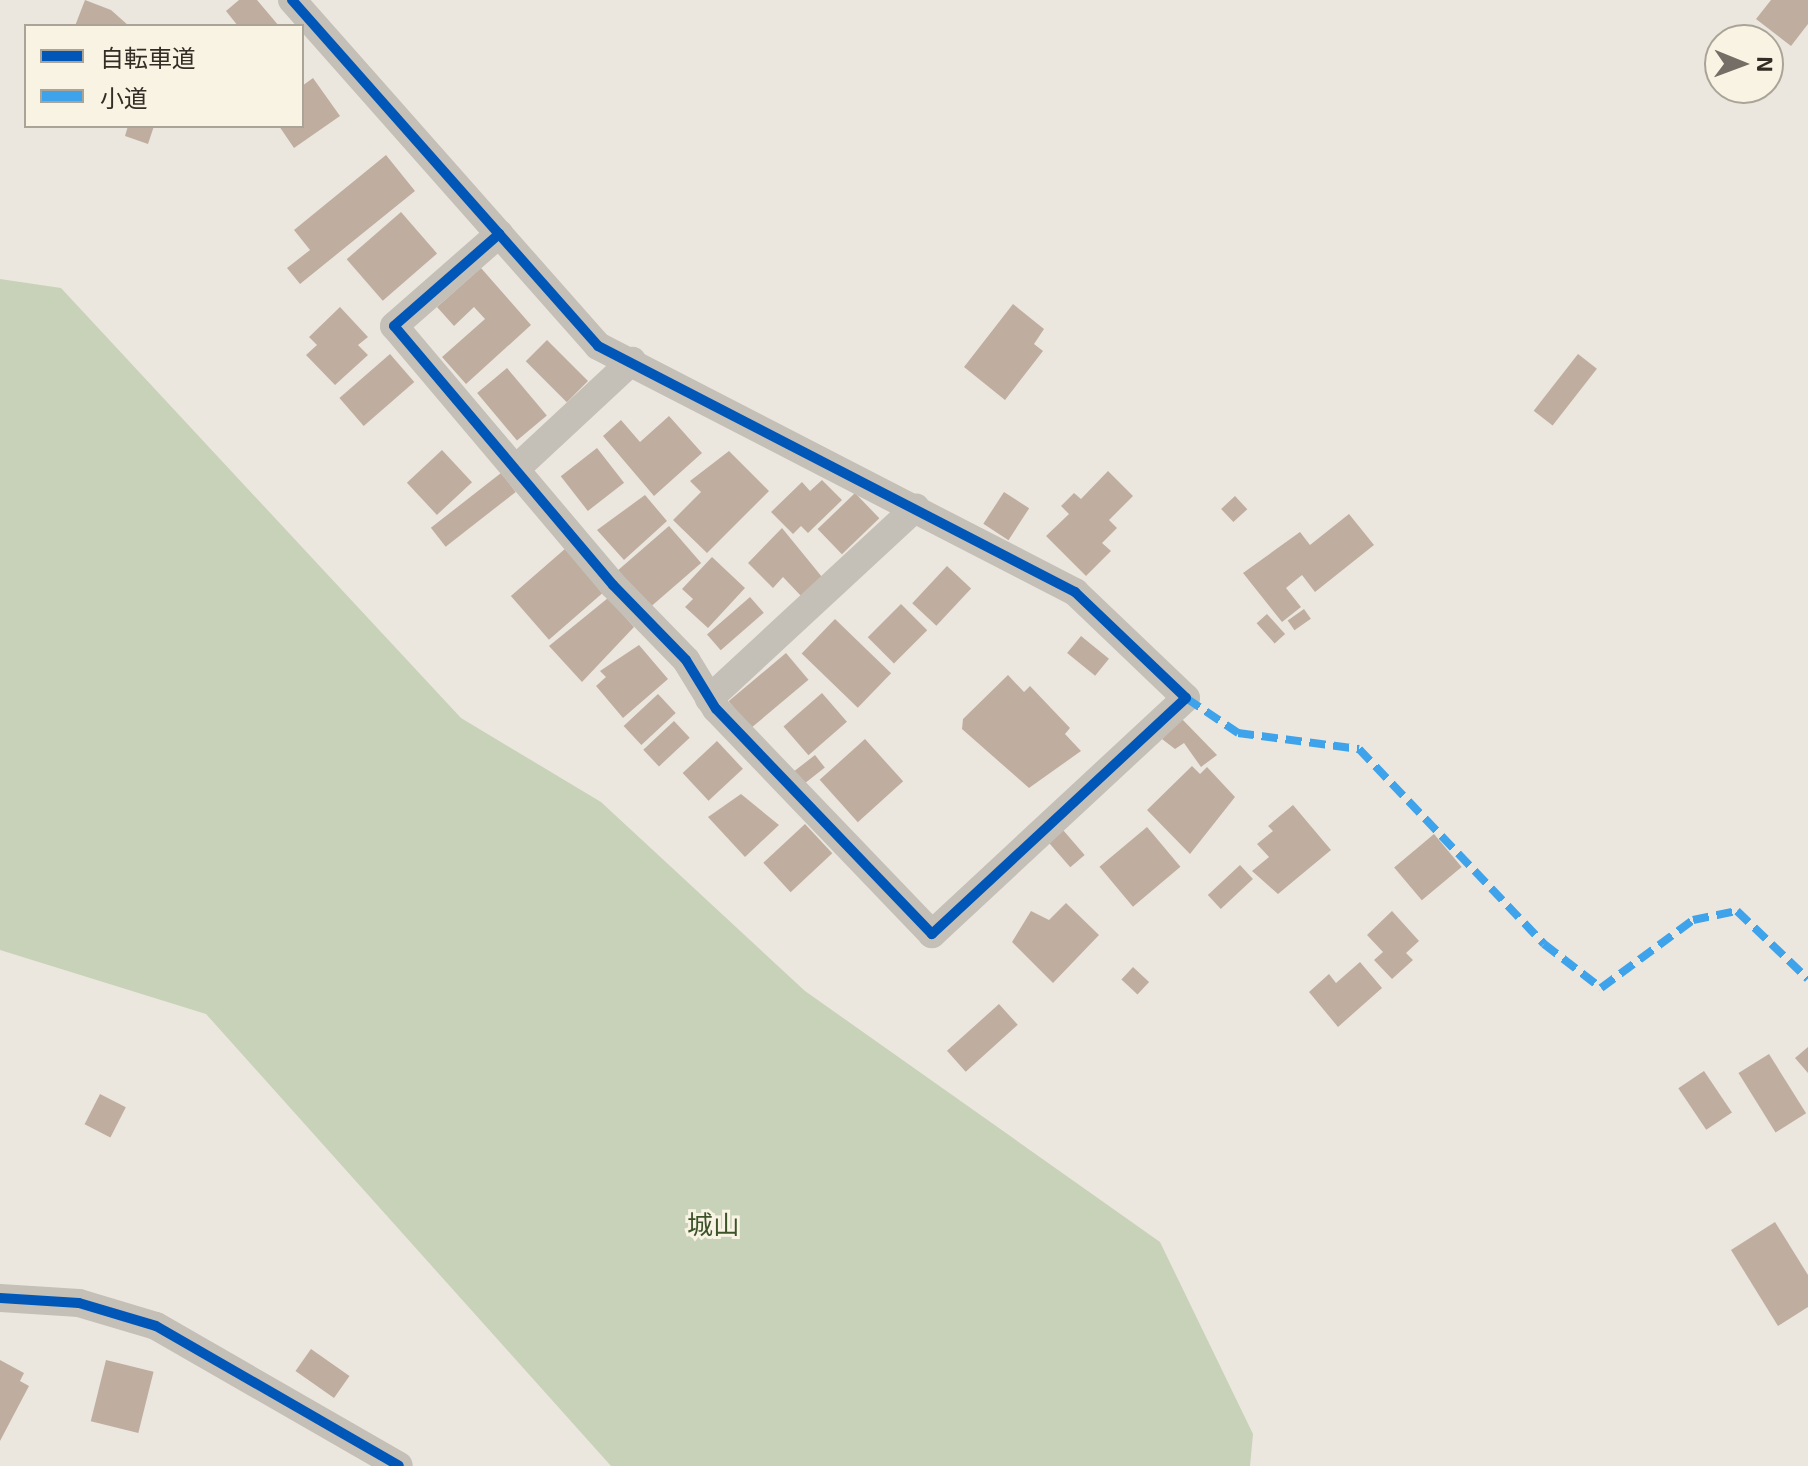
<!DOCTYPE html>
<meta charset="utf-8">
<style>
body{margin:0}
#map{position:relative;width:1808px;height:1466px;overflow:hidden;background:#ebe7de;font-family:"Exo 2","Noto Sans JP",sans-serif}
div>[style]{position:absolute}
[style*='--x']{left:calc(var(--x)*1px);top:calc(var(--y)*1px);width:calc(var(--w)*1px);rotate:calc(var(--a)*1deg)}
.green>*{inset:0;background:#c8d2b8}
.building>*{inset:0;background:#bfae9f;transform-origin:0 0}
.minor>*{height:28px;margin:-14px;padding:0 14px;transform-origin:14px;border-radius:14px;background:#c4bfb7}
.quiet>*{height:8px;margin-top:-4px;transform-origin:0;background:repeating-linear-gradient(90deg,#3ea3eb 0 16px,transparent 0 24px)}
.cycleway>*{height:10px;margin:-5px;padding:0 5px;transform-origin:5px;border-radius:5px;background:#0057b8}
span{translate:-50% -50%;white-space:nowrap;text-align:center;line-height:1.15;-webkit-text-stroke:6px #f9f3e4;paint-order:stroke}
.park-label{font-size:26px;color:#3c5329}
.legend{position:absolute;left:24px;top:24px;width:280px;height:104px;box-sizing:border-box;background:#f9f3e4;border:2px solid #aaa498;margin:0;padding:10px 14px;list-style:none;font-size:24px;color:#342d26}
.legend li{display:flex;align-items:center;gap:16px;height:40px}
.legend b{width:40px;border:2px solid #aaa498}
.north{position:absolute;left:1704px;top:24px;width:80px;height:80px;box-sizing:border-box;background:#f9f3e4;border:2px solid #aaa498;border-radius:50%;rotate:91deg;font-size:22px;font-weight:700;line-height:32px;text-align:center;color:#342d26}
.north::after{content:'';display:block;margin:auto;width:28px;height:36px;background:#746e66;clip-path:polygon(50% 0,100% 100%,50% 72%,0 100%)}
</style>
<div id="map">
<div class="green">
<i style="clip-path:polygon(0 279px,61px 288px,461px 718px,601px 802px,805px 991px,1160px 1242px,1253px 1434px,1250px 1466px,611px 1466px,206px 1014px,0 950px)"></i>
</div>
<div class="building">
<i style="clip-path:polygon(85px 0,111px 10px,129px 26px,75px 26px)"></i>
<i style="clip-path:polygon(239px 0,257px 0,279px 26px,238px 26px,226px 11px)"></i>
<i style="clip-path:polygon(1771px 0,1808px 0,1808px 24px,1791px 46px,1756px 19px)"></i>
<i style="clip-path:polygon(313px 78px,340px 116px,294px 148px,279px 126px,302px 126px,302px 86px)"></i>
<i style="clip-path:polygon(128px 126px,154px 126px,148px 144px,125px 136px)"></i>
<i style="clip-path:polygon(386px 155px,415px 191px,300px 284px,287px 268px,310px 250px,294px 230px)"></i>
<i style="left:401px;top:212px;width:55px;height:72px;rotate:49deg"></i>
<i style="clip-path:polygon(481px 268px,531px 325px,466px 384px,442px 357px,485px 319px,474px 307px,454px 326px,437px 307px)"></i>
<i style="clip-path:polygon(1013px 304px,1044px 329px,1034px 344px,1043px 351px,1005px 400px,964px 367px)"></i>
<i style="clip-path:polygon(340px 307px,368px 337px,358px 345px,368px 355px,335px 385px,306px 355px,317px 345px,309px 337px)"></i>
<i style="left:547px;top:340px;width:58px;height:30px;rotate:45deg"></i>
<i style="left:390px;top:354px;width:37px;height:67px;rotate:49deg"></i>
<i style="left:1578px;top:354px;width:24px;height:72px;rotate:38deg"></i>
<i style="left:507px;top:368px;width:62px;height:39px;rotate:50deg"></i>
<i style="clip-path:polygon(669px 416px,702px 453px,654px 496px,603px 436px,621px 420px,640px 442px)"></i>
<i style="left:597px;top:448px;width:44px;height:46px;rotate:52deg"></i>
<i style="left:442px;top:450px;width:44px;height:48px;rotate:47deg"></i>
<i style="clip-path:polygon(729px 451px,769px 491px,707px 553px,673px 520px,701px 492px,690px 481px)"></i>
<i style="clip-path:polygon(1108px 471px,1133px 496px,1109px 520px,1117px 528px,1102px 543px,1111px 551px,1086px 576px,1046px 536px,1069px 514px,1061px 506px,1074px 493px,1081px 499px)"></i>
<i style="left:501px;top:473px;width:24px;height:89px;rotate:52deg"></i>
<i style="clip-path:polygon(822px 480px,842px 500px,808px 533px,801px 526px,793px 534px,771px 512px,802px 482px,810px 491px)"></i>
<i style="left:1004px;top:492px;width:30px;height:38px;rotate:33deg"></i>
<i style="left:855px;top:493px;width:35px;height:52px;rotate:46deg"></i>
<i style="clip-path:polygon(645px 495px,667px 521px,624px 560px,597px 530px)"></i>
<i style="left:1235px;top:496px;width:18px;height:19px;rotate:47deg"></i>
<i style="clip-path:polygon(1349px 514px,1374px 545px,1315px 592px,1302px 575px,1286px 588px,1301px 607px,1282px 622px,1243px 573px,1300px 532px,1310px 545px)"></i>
<i style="left:669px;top:526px;width:49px;height:68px;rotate:49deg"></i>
<i style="clip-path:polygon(782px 528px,822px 577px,802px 597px,783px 577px,773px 588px,748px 563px)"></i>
<i style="left:566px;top:548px;width:58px;height:73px;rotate:49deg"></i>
<i style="clip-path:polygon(712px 557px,745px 588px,708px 628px,685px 607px,693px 599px,682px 589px)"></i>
<i style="left:947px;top:566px;width:33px;height:51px;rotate:43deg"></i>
<i style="left:750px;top:597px;width:21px;height:57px;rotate:49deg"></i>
<i style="clip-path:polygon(608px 598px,634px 627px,582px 682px,549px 646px)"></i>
<i style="left:901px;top:604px;width:37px;height:47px;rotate:45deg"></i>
<i style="left:1304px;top:609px;width:12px;height:20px;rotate:55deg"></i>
<i style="left:1267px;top:614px;width:27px;height:14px;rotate:48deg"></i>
<i style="left:835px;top:619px;width:78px;height:48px;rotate:44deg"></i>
<i style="left:1081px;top:636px;width:36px;height:22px;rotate:39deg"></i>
<i style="clip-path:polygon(639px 645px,668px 679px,623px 718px,596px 686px,606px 677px,600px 671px)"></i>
<i style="left:786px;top:653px;width:35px;height:75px;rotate:50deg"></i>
<i style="clip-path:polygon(1008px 675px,1024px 692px,1030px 686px,1070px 728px,1065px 734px,1081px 751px,1029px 788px,962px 729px,963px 719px)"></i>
<i style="left:822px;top:693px;width:38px;height:51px;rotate:49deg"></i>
<i style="left:658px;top:694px;width:26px;height:47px;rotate:47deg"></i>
<i style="clip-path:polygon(1181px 718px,1217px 755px,1201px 767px,1184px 743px,1175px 749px,1162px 739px)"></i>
<i style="left:674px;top:721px;width:23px;height:42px;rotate:47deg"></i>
<i style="left:865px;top:739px;width:57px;height:61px;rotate:48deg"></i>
<i style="left:717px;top:741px;width:38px;height:47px;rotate:47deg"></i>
<i style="left:815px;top:755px;width:16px;height:29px;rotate:52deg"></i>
<i style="clip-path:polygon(1192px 766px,1200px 774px,1207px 767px,1235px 797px,1190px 854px,1147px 810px)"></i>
<i style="clip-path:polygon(741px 794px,779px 825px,745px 857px,708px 817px)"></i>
<i style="clip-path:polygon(1293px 805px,1331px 850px,1278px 894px,1252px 871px,1269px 857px,1257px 844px,1273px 831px,1268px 826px)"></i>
<i style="left:805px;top:824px;width:40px;height:57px;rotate:47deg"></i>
<i style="left:1147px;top:827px;width:52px;height:62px;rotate:50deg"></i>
<i style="left:1063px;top:830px;width:33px;height:19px;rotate:49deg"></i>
<i style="left:1434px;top:834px;width:43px;height:52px;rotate:50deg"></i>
<i style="left:1240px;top:865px;width:19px;height:44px;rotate:47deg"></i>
<i style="clip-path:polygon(1066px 903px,1099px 935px,1053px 983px,1012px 942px,1031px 911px,1049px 920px)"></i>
<i style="clip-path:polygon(1392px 911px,1419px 941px,1406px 953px,1413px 960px,1392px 979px,1374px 960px,1383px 952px,1367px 935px)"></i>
<i style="clip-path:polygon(1360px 962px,1382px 988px,1338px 1027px,1309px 992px,1329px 974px,1336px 983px)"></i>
<i style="left:1133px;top:967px;width:22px;height:17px;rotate:43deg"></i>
<i style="left:999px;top:1004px;width:28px;height:70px;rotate:48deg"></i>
<i style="clip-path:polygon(1808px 1047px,1808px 1073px,1795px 1058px)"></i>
<i style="left:1769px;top:1054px;width:70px;height:36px;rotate:58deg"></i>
<i style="left:1704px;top:1071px;width:50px;height:31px;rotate:56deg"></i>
<i style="left:100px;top:1094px;width:29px;height:34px;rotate:27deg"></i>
<i style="clip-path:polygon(1775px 1222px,1808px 1275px,1808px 1307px,1778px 1326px,1731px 1250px)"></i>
<i style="left:311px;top:1349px;width:47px;height:27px;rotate:35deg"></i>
<i style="clip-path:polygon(0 1360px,24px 1373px,20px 1381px,29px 1386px,0 1441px)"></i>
<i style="left:106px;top:1360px;width:49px;height:63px;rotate:14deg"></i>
</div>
<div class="minor">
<i style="--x:292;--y:0;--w:462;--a:48.5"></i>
<i style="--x:598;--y:346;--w:537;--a:27.28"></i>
<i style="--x:1075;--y:592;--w:153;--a:43.7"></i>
<i style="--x:1186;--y:698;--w:347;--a:137.1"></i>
<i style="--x:932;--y:934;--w:312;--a:-133.8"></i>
<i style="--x:716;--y:709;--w:57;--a:-121.5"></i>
<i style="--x:686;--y:660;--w:105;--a:-134.2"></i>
<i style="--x:613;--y:585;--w:339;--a:-130.2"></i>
<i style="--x:394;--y:326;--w:140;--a:-41.2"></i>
<i style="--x:518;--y:467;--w:156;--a:-42.9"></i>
<i style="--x:709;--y:699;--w:282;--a:-42.8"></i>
<i style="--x:0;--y:1298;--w:79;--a:3.6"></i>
<i style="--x:79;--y:1303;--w:80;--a:16.6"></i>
<i style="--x:156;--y:1326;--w:280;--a:29.9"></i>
</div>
<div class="quiet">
<i style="--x:1186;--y:698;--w:63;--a:33.9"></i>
<i style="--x:1238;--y:733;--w:122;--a:7.5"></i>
<i style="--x:1359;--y:749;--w:269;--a:46.5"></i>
<i style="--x:1544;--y:944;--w:72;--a:37.7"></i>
<i style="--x:1601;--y:988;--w:114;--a:-36.5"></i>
<i style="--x:1693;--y:920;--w:45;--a:-11.6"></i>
<i style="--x:1737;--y:911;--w:98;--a:43.8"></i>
</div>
<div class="cycleway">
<i style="--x:292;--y:0;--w:462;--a:48.5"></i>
<i style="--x:598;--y:346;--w:537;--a:27.28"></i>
<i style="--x:1075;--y:592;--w:153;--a:43.7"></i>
<i style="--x:1186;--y:698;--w:347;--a:137.1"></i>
<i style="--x:932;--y:934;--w:312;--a:-133.8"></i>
<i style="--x:716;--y:709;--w:57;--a:-121.5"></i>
<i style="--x:686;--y:660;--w:105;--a:-134.2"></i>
<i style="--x:613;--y:585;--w:339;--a:-130.2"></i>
<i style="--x:394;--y:326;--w:140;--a:-41.2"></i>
<i style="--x:0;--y:1298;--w:79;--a:3.6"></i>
<i style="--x:79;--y:1303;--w:80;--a:16.6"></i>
<i style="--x:156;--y:1326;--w:280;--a:29.9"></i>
</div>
<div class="park-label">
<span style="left:713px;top:1224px">城山</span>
</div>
<ul class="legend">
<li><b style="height:10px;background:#0057b8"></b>自転車道</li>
<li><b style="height:10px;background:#3ea3eb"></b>小道</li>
</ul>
<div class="north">N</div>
</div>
